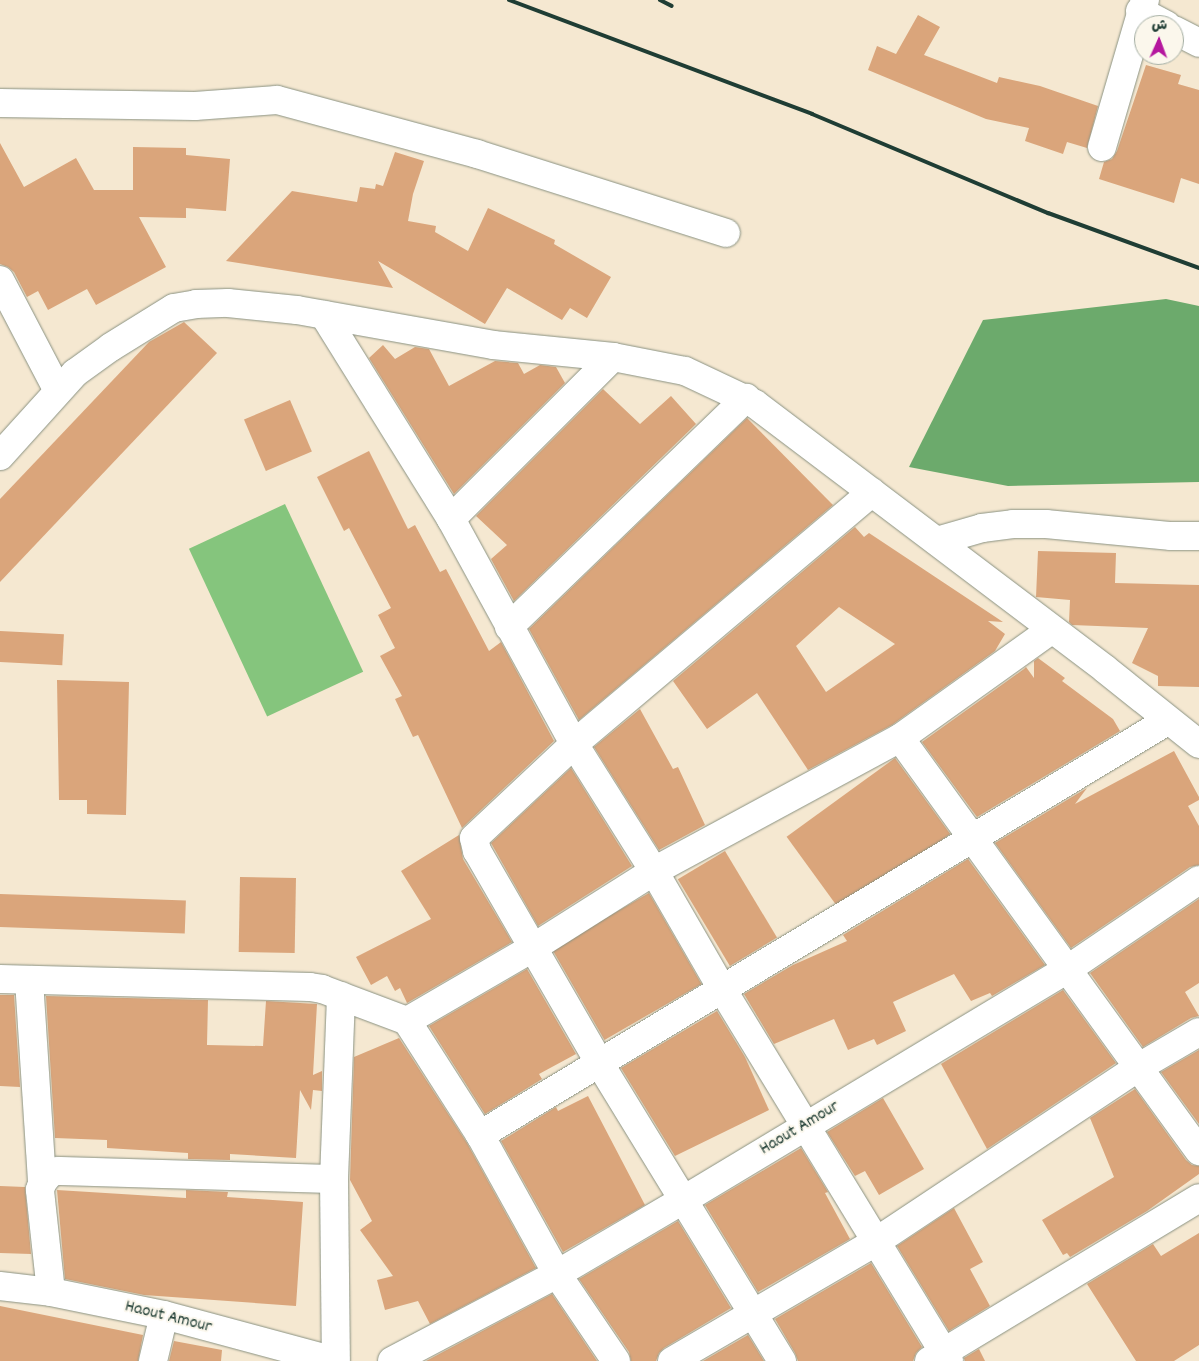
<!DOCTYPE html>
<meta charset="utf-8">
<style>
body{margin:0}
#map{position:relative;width:1199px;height:1361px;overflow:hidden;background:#f5e8d1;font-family:Dekko,"Playpen Sans Arabic",sans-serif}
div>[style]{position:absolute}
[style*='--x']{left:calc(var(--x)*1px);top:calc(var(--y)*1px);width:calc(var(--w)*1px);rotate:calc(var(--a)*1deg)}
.green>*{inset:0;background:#85c57d;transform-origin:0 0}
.forest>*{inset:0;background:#6caa6c}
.building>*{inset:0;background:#daa57b;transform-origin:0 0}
.roads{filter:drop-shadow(0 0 1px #8a9282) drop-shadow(0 0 1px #8a9282)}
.street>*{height:28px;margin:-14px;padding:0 14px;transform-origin:14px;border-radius:14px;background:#fff}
.rail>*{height:4px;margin:-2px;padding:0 2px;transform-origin:2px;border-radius:2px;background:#1f3d34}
span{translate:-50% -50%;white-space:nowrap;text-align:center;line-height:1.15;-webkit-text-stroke:4px #fbf7ec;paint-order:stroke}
.street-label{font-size:18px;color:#1f3d34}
.north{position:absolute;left:1134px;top:15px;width:50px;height:50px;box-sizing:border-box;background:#fbf7ec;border:1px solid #a3ada2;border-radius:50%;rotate:2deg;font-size:14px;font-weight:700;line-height:20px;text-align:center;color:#1f3d34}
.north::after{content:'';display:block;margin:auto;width:18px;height:22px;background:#b5179e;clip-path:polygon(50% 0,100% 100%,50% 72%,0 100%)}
</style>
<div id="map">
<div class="green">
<i style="left:285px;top:504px;width:185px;height:106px;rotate:65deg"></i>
</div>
<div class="forest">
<i style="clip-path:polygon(1166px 299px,1199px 306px,1199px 482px,1008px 486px,909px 467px,983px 320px)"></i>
</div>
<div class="building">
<i style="clip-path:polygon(918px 15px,940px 27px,924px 55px,997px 83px,999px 77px,1040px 86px,1098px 106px,1087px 148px,1067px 142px,1063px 154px,1025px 141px,1029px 128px,986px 119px,868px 70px,877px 46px,896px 54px)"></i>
<i style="clip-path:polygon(1146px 65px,1181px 75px,1178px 84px,1199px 90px,1199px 184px,1181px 178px,1174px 203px,1099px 179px,1104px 162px,1112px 159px,1117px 151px)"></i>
<i style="clip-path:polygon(0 143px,24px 187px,76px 158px,94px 190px,133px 190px,133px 147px,186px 148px,186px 155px,230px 159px,226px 211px,186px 208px,186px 218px,139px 217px,166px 267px,96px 305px,87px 289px,48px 310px,38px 291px,27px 297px,14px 272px,8px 267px,0 264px)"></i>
<i style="clip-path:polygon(395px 152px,424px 161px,413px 194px,408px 221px,436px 226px,435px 232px,468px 251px,488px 208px,555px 240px,554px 244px,611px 277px,587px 318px,570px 308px,562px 320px,507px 288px,485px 324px,378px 261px,393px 288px,226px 261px,292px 191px,357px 202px,360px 187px,375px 189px,376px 184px,383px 186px)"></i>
<i style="clip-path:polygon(184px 322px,217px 353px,0 582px,0 499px,149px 342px)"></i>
<i style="clip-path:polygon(383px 345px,395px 359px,415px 347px,429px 349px,449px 386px,495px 361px,518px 363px,524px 374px,540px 365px,556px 367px,565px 383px,454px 494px,369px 358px)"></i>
<i style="clip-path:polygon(603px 389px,640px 424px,671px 396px,696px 424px,514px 601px,491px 559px,507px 545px,476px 516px)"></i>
<i style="left:290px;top:400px;width:56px;height:50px;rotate:67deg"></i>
<i style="clip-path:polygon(747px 418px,833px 505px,579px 720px,529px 629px)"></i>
<i style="clip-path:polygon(369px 451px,408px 529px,415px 525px,440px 572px,446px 569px,489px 651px,501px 642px,554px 741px,462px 828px,418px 735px,413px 737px,395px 699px,402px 696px,380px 656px,395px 648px,378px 615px,391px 608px,349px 528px,344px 531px,317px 477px)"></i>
<i style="clip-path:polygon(evenodd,855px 527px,864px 537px,869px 533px,1003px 622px,988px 621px,1005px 634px,995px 651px,892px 725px,808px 770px,757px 693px,707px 729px,673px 681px,855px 527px,839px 607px,895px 644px,826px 692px,796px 646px,839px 607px)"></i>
<i style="clip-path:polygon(1038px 551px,1116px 553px,1115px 583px,1199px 585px,1199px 687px,1158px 686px,1158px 676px,1132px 663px,1148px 628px,1072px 625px,1069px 622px,1070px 600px,1036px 597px)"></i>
<i style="left:0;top:631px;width:64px;height:31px;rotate:3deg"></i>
<i style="clip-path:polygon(1038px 658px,1065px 678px,1062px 681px,1113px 719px,1120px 731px,977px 817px,922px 742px,1024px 669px,1026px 667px,1034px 678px,1034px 661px)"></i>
<i style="clip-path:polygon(57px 680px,129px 682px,126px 815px,87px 814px,87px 800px,59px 800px)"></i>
<i style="clip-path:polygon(640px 709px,673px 769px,678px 767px,705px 825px,659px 850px,594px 747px)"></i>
<i style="clip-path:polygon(1174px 751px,1199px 797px,1199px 800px,1188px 806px,1199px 826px,1199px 865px,1190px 867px,1071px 948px,995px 843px,1087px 788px,1075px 804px)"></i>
<i style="left:895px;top:758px;width:94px;height:134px;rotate:54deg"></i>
<i style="clip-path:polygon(571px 768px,632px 866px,538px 926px,491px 843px)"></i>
<i style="clip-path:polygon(459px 835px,463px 859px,512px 942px,407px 1003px,400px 988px,395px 991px,387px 976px,371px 985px,356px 957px,431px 919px,401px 871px)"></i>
<i style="left:725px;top:851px;width:101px;height:55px;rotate:59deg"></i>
<i style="clip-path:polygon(968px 859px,1045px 965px,992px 996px,990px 993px,971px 1001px,954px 974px,893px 1002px,906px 1031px,877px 1045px,874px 1039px,848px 1050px,834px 1019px,774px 1044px,744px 994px,793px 965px,847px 941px,843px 935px)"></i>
<i style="left:240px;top:877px;width:56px;height:75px;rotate:1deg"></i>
<i style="left:649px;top:893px;width:105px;height:112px;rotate:60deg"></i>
<i style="left:0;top:894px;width:186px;height:33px;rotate:2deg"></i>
<i style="clip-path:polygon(1199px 899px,1199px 983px,1185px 992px,1199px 1016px,1191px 1018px,1143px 1047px,1090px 973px)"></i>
<i style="clip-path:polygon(527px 969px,576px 1054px,539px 1074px,542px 1079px,485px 1114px,429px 1026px)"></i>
<i style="clip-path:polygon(1063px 990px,1116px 1063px,987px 1149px,941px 1064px)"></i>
<i style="clip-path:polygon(0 995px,14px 995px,20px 1087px,0 1086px)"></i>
<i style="clip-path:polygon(46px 996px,208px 1000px,207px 1045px,263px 1046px,266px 1001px,317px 1004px,313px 1075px,322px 1071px,322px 1091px,313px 1090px,311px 1110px,300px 1090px,296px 1158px,230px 1154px,230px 1160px,188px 1159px,188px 1153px,107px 1148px,107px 1140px,55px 1138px)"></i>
<i style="clip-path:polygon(717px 1011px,745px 1057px,769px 1110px,675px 1156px,621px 1068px)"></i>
<i style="clip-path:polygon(399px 1038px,467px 1143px,536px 1268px,430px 1324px,418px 1301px,385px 1310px,377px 1280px,393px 1276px,360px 1230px,372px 1221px,350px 1180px,354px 1057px)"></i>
<i style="clip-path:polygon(1199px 1050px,1199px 1124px,1161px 1072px)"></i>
<i style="clip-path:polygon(1135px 1089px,1186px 1160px,1192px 1165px,1199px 1166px,1199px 1174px,1147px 1211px,1070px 1257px,1067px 1253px,1063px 1255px,1042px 1220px,1114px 1177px,1090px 1118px)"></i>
<i style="clip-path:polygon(588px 1096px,645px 1205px,563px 1252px,501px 1141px,556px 1107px,558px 1111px)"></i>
<i style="clip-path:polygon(883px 1098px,924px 1169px,879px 1195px,865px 1171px,855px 1176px,827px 1132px)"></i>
<i style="clip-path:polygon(801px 1148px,828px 1192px,825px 1193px,850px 1239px,758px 1292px,705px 1205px)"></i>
<i style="clip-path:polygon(0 1186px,25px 1187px,31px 1254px,0 1253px)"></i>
<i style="clip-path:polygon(57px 1190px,186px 1198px,186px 1190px,228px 1192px,227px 1197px,303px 1202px,296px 1306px,144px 1295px,65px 1279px)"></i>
<i style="clip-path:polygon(954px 1208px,983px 1262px,970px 1269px,990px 1306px,949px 1331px,897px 1246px)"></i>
<i style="clip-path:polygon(678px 1221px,731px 1308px,664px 1348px,659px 1353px,656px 1361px,631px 1361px,629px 1352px,579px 1279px)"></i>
<i style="clip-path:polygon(1199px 1233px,1199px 1345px,1174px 1361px,1136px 1361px,1087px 1284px,1153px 1244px,1161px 1256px)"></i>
<i style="clip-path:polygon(871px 1263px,922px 1347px,916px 1353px,913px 1361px,798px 1361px,795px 1353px,775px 1319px)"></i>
<i style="clip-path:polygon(552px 1294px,597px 1361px,426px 1361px)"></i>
<i style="clip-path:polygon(0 1306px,143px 1335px,138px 1361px,0 1361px)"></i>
<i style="clip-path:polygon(748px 1335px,764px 1361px,703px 1361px)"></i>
<i style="clip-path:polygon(174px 1341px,222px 1350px,221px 1361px,169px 1361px)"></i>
<i style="clip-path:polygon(979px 1349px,985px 1361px,965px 1361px,964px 1358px)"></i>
</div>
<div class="roads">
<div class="street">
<i style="--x:1140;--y:11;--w:30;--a:28"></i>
<i style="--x:1174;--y:30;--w:28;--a:27"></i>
<i style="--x:0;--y:103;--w:195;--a:0.9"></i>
<i style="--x:195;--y:106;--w:82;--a:-4.2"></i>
<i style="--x:277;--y:100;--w:207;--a:15.1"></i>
<i style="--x:477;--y:154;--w:261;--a:17.6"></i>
<i style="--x:1102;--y:147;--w:153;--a:-73.7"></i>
<i style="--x:0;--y:280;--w:125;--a:62.4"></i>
<i style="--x:324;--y:315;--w:240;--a:58.1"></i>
<i style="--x:451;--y:519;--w:256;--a:61.3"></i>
<i style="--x:574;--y:744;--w:150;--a:57.8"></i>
<i style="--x:654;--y:871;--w:136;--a:60"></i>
<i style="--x:722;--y:989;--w:436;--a:58.6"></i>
<i style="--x:0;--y:456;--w:112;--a:-47.9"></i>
<i style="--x:75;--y:373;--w:44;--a:-35.8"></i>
<i style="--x:111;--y:347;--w:74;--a:-31.8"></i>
<i style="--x:174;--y:308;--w:22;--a:-10"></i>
<i style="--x:196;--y:304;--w:32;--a:-2"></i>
<i style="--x:228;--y:303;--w:69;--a:5.8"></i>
<i style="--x:297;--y:310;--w:199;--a:10.1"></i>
<i style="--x:493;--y:345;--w:121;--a:5.7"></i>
<i style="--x:613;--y:357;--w:73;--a:11"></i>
<i style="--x:685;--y:371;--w:77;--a:25.2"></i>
<i style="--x:755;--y:404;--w:439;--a:37.1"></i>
<i style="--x:1105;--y:669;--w:120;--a:38.6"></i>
<i style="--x:451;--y:519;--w:229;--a:-45"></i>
<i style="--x:937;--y:541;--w:47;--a:-16.1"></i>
<i style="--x:982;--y:528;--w:31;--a:-7"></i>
<i style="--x:1013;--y:524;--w:33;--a:0"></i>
<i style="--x:1046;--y:524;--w:126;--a:5.5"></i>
<i style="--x:1171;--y:536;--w:28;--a:0"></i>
<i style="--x:509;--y:627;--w:330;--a:-44"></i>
<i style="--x:900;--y:738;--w:510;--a:54.1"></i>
<i style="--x:0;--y:979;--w:310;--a:1.5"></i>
<i style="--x:310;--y:987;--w:12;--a:9"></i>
<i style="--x:322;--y:989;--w:91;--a:20.6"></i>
<i style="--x:407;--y:1021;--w:147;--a:-30.2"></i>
<i style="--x:534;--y:947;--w:142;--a:-32.3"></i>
<i style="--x:654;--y:871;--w:280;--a:-28.4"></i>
<i style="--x:900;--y:738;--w:186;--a:-35.6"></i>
<i style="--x:29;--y:980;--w:203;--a:86.3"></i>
<i style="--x:407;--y:1021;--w:135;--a:57.4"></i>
<i style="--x:480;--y:1135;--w:159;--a:61"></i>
<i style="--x:557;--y:1274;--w:105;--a:55.9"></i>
<i style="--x:480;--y:1135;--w:802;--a:-31.07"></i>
<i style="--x:334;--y:1179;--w:182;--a:89.4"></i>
<i style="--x:0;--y:1286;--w:51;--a:6.7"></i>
<i style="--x:51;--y:1292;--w:115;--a:11.5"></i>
<i style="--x:164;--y:1315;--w:176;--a:15.1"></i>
<i style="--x:51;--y:1292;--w:103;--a:-96.2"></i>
<i style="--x:40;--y:1190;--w:7;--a:-74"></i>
<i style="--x:42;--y:1183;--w:14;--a:-51"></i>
<i style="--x:51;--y:1172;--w:7;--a:-8"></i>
<i style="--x:58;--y:1171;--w:276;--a:1.7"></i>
<i style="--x:334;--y:1179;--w:183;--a:-87.8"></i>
<i style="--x:153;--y:1361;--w:47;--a:-76.6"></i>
<i style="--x:392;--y:1361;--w:187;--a:-27.8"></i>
<i style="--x:557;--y:1274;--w:148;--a:-30.4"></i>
<i style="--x:685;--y:1199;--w:447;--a:-31"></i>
<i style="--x:1068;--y:969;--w:158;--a:-34.2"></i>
<i style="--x:672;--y:1361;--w:238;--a:-30.3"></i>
<i style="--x:877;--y:1241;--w:315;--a:-33.6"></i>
<i style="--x:1139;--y:1067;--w:69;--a:-30.3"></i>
<i style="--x:782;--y:1361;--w:351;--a:-121.5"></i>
<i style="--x:599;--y:1062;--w:244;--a:-120"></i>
<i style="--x:477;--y:851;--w:13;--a:-103"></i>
<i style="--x:474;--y:838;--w:137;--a:-43.2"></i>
<i style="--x:574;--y:744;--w:390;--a:-40.2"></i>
<i style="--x:929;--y:1361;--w:315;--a:-31.1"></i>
</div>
</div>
<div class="rail">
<i style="--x:509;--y:0;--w:324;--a:20.6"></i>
<i style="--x:812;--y:114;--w:256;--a:22.8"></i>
<i style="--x:1048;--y:213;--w:161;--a:20"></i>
<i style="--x:660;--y:0;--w:13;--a:27"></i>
</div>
<div class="street-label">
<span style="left:800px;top:1129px;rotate:-31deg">Haout Amour</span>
<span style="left:168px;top:1318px;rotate:14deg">Haout Amour</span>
</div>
<div class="north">ش</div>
</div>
